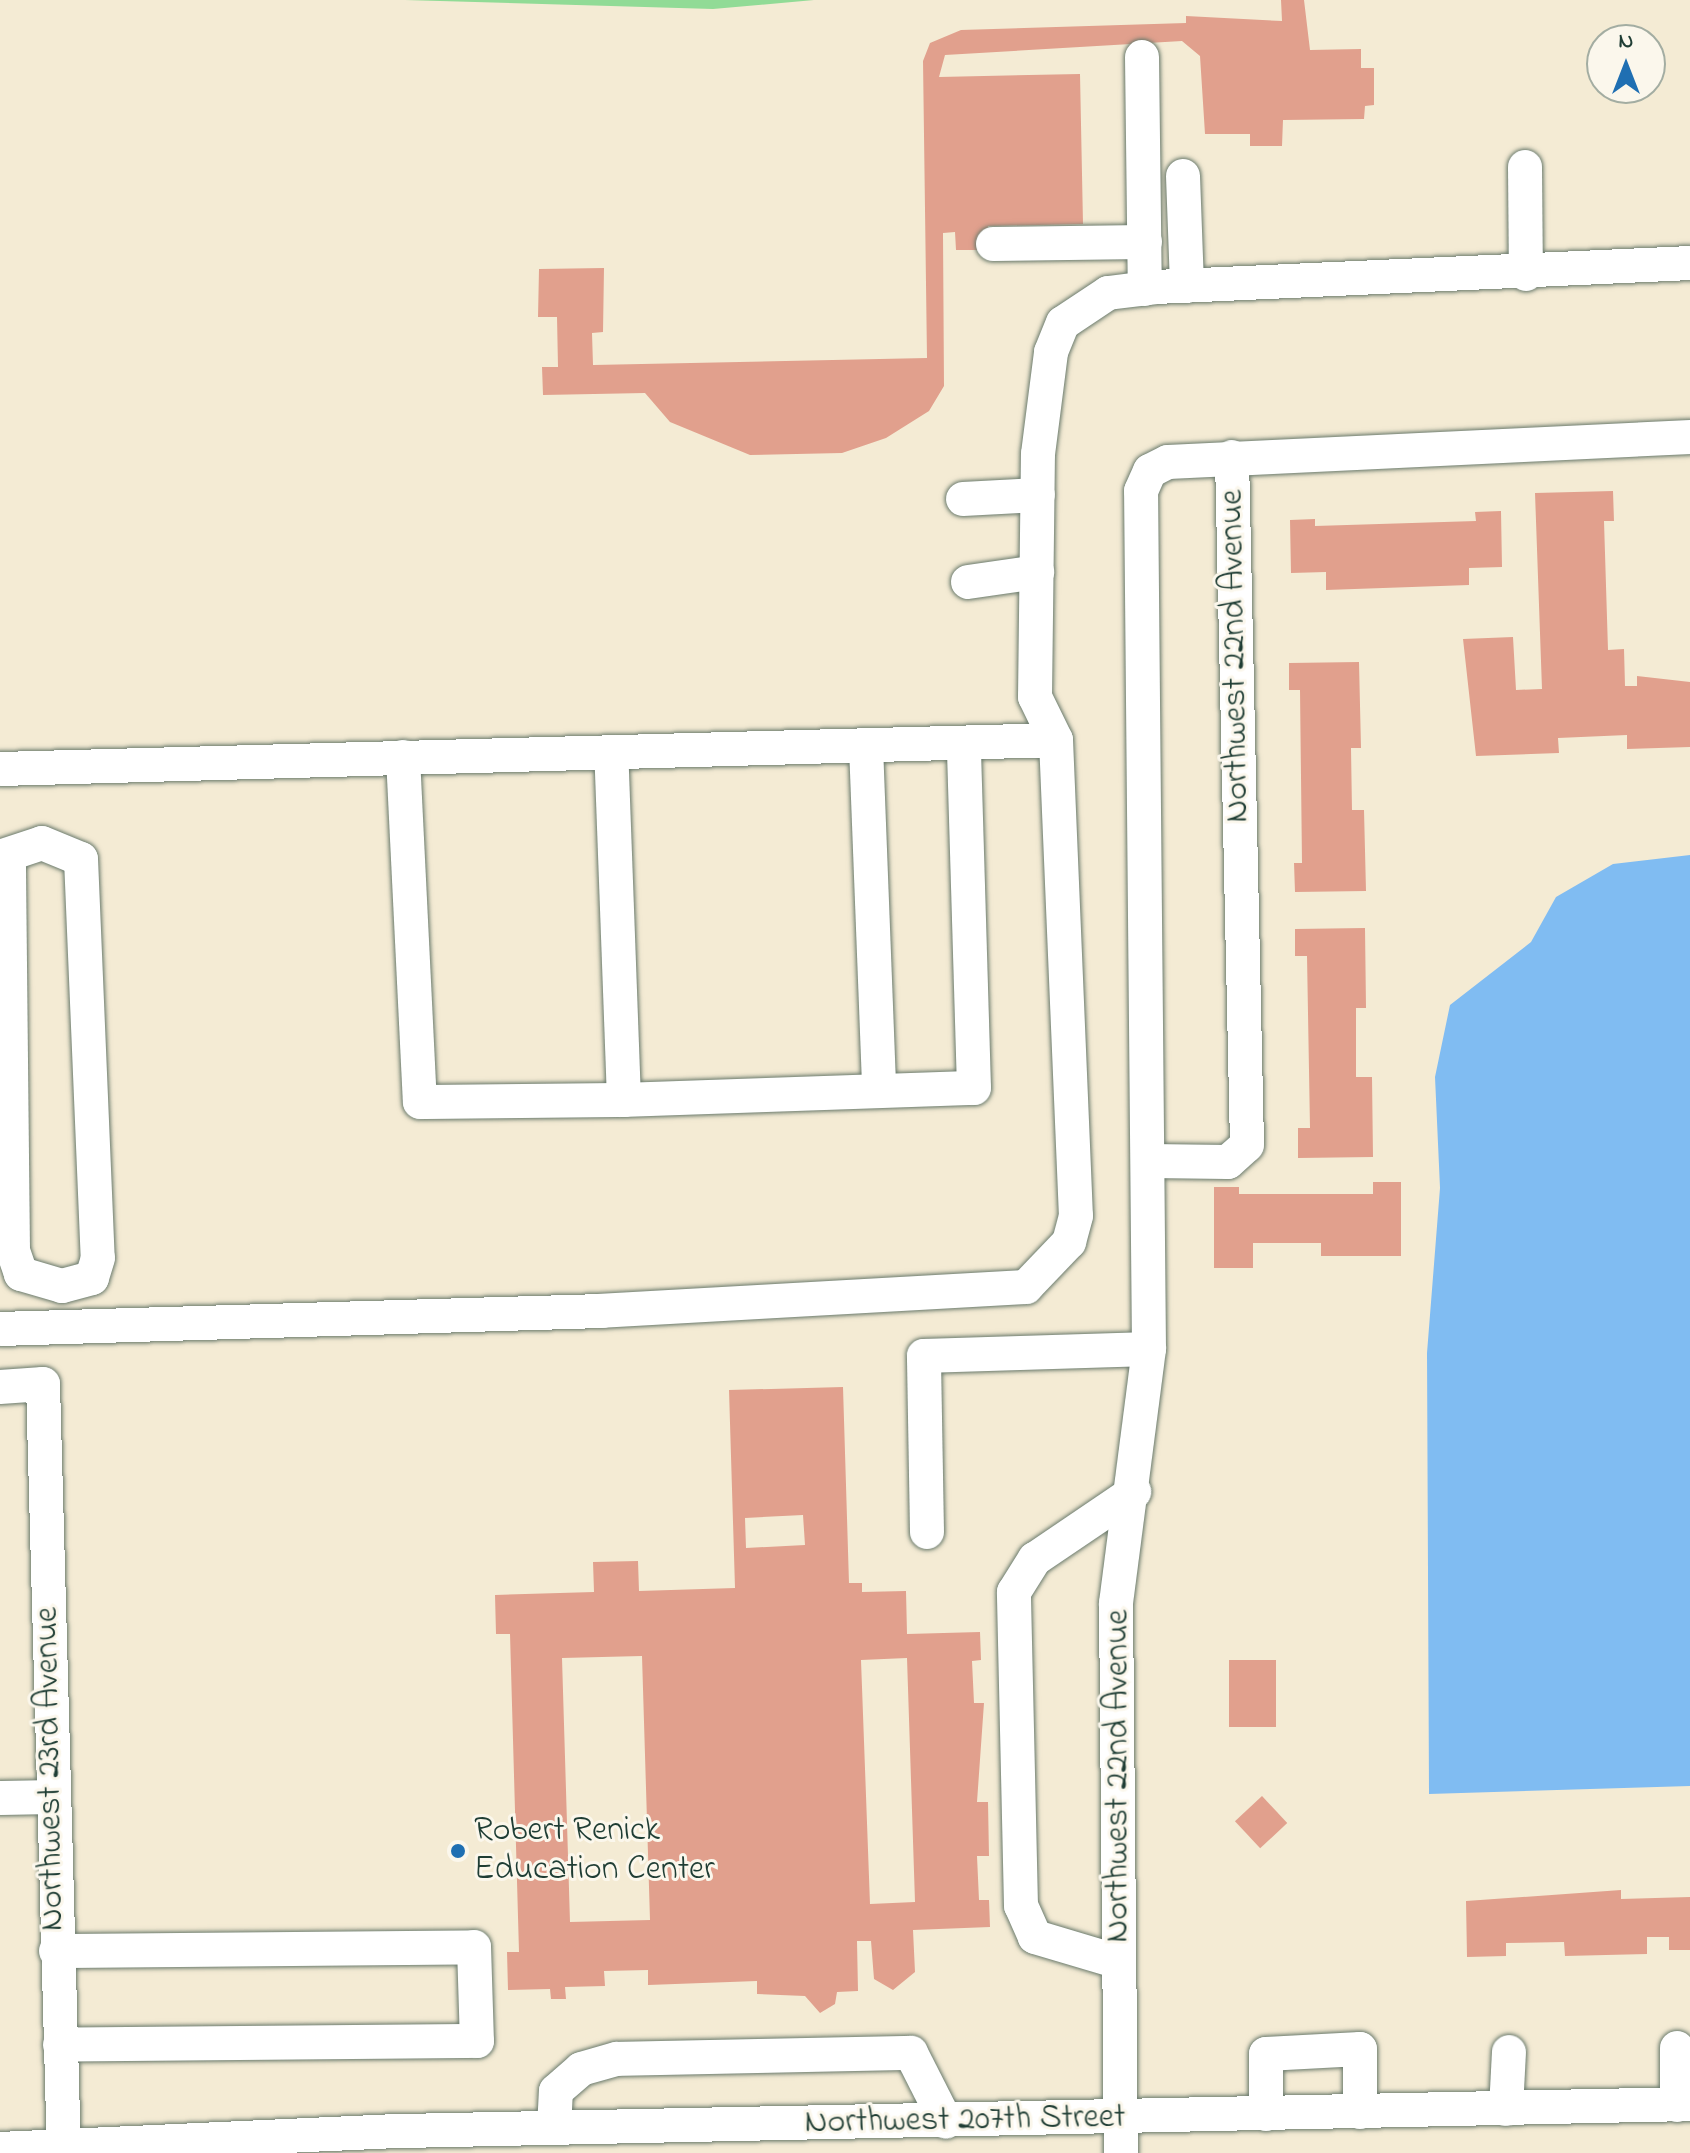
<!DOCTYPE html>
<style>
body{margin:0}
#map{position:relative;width:1690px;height:2153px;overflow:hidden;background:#f4ebd4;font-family:"Indie Flower",sans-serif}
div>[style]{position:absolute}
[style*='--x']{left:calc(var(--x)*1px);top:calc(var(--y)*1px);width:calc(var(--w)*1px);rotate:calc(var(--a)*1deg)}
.green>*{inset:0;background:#91db96}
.water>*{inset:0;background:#80bcf2}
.building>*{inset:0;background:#e1a08d;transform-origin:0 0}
.roads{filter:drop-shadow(0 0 2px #6a7a6c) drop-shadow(0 0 2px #6a7a6c)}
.minor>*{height:34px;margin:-17px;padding:0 17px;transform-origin:17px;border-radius:17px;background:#fff}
.dots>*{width:22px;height:22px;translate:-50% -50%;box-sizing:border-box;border:4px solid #fbf7ec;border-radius:50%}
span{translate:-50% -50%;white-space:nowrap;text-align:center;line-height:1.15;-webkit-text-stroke:6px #fbf7ec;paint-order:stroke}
.street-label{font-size:34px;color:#1f3d34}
.poi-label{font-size:34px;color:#1f3d34}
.left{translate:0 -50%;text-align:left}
.north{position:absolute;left:1586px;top:24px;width:80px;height:80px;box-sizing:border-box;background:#fbf7ec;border:2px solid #a3ada2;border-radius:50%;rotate:0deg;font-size:22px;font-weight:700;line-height:32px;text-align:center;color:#1f3d34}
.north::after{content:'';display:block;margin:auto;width:28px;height:36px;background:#1f6fb2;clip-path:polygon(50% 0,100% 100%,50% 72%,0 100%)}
</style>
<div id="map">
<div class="green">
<i style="clip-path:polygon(405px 0,814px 0,713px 9px)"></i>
</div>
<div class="water">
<i style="clip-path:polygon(1690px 855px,1690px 1786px,1429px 1794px,1427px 1353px,1440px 1188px,1435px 1077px,1450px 1005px,1531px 942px,1556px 897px,1613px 864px)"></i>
</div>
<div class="building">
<i style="clip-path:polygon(1281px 0,1304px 0,1310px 50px,1361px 49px,1361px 68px,1374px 68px,1374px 105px,1365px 106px,1364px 119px,1283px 120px,1282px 146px,1250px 146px,1250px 134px,1205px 134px,1200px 56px,1182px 41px,945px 55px,939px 77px,1080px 74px,1083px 224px,988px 226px,986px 250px,956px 250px,955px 232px,943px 233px,944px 386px,929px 411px,886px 438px,842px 453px,750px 455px,670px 422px,645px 393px,543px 395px,542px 367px,558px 367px,557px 317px,538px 317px,539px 269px,604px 268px,603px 332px,592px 333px,593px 365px,927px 358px,923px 61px,930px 43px,961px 30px,1186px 23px,1186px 16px,1282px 21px)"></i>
<i style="clip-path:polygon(1613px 491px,1614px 521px,1604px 521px,1608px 650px,1624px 649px,1625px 686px,1637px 686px,1637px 676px,1690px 682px,1690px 747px,1627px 749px,1627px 735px,1558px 738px,1559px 753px,1476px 756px,1463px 639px,1513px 637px,1516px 690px,1542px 689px,1535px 493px)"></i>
<i style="clip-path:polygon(1501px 511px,1502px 567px,1469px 568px,1469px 585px,1326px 590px,1326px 572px,1291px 573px,1290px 520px,1315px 519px,1315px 526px,1476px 521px,1475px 512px)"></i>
<i style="clip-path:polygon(1359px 662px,1361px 748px,1351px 748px,1352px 810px,1364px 810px,1366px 891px,1295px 892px,1294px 863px,1302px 863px,1300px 690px,1289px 690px,1289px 663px)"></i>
<i style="clip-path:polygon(1365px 928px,1366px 1008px,1356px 1008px,1356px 1077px,1372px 1077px,1373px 1157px,1298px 1158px,1298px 1128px,1310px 1128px,1307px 956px,1295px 956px,1295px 929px)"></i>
<i style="clip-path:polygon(1373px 1182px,1401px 1182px,1401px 1256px,1321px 1256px,1321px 1243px,1253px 1243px,1253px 1268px,1214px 1268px,1214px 1187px,1239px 1187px,1239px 1194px,1373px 1194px)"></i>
<i style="clip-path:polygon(evenodd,843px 1387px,849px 1583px,862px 1583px,862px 1592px,906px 1591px,907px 1634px,980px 1632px,981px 1660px,972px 1661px,974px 1703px,984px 1703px,977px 1802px,988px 1802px,989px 1856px,977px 1856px,979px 1900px,989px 1900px,990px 1927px,913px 1930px,915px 1972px,893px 1990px,874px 1979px,871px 1941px,857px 1941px,858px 1991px,837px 1992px,835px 2004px,820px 2013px,805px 1996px,757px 1994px,757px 1981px,648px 1985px,648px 1970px,604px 1971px,605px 1986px,565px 1987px,566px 1999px,551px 1999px,550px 1989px,508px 1990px,507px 1952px,519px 1952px,510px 1634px,496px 1634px,495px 1595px,594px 1592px,593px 1562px,638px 1561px,639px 1591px,735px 1588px,729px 1390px,843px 1387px,803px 1515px,805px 1545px,746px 1548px,745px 1518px,803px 1515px,843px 1387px,642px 1656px,650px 1920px,570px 1922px,562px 1658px,642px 1656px,843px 1387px,907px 1658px,915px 1902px,870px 1904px,861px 1660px,907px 1658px)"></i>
<i style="left:1229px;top:1660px;width:47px;height:67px"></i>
<i style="left:1262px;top:1796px;width:37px;height:37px;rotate:47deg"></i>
<i style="clip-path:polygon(1621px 1890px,1621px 1899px,1690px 1897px,1690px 1950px,1669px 1950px,1669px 1937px,1647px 1937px,1647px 1954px,1565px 1956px,1564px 1942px,1506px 1943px,1506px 1956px,1467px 1957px,1466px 1901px)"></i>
</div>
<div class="roads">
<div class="minor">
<i style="--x:1142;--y:57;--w:232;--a:89.3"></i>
<i style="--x:1525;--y:167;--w:107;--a:89.5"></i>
<i style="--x:1183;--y:176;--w:110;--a:87.9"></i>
<i style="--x:993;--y:244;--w:152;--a:-0.8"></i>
<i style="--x:963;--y:499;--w:75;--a:-3.1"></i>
<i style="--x:968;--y:582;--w:70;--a:-8.2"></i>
<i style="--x:1056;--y:740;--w:48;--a:-116"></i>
<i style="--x:1035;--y:697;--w:243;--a:-89.3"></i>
<i style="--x:1038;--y:454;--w:103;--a:-82.7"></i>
<i style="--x:1051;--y:352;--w:31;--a:-68"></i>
<i style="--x:1063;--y:323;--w:54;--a:-33.7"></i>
<i style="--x:1108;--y:293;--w:48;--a:-7.1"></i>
<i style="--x:1156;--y:287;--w:535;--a:-2.57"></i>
<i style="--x:866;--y:746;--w:345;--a:87.8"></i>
<i style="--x:403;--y:757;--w:345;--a:87.2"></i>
<i style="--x:420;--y:1102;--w:204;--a:-0.6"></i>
<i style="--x:624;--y:1100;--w:348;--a:-92.1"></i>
<i style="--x:0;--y:769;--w:1056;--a:-1.57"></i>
<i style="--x:1056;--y:740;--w:476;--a:87.6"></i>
<i style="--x:1076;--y:1216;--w:27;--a:105"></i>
<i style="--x:1069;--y:1242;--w:62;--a:133.7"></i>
<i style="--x:1026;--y:1287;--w:425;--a:176.8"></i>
<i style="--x:602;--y:1311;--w:602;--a:178.29"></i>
<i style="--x:0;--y:857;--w:44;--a:-18.4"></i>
<i style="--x:42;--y:843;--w:42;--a:22.3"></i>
<i style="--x:81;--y:859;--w:399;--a:87.6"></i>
<i style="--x:98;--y:1258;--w:21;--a:107"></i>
<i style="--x:92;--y:1278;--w:31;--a:165"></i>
<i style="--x:62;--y:1286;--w:43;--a:-163.7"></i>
<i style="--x:21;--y:1274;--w:24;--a:-109"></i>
<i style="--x:13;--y:1251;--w:393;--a:-90.6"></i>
<i style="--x:624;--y:1100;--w:350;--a:-2"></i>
<i style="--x:974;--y:1088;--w:344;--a:-91.7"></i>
<i style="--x:1150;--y:1161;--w:78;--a:0.7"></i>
<i style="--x:1228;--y:1162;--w:25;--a:-42"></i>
<i style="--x:1247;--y:1145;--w:688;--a:-91.25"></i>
<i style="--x:0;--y:1387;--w:43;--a:-4"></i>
<i style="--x:43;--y:1384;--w:769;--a:88.44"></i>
<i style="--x:927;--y:1532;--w:176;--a:-91"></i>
<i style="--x:924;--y:1356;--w:225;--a:-1.8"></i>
<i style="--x:0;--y:1798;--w:50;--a:-1.1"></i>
<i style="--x:56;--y:1951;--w:418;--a:-0.5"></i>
<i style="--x:474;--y:1947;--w:94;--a:88.2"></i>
<i style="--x:477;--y:2041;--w:417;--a:179.5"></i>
<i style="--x:1119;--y:1962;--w:88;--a:-163.4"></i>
<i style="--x:1035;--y:1937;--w:34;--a:-114"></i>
<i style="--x:1021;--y:1906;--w:314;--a:-91.3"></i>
<i style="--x:1014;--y:1592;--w:39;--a:-58"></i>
<i style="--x:1035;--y:1559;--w:120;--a:-34.1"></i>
<i style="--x:1677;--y:2048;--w:57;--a:90"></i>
<i style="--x:1506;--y:2109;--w:57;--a:-87"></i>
<i style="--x:1266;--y:2114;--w:60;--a:-90"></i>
<i style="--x:1266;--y:2054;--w:94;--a:-3"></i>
<i style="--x:1360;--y:2049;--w:63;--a:90"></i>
<i style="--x:554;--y:2128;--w:37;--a:-87"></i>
<i style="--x:556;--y:2091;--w:33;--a:-41"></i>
<i style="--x:581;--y:2069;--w:37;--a:-16"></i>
<i style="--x:617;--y:2059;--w:294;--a:-1.2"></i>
<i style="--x:911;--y:2053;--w:77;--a:63.1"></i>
<i style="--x:0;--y:2149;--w:402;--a:-2.6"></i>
<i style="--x:402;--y:2131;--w:1288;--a:-1.2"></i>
<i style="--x:1121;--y:2153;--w:550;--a:-90.52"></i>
<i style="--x:1116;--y:1603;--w:256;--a:-82.6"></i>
<i style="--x:1149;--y:1349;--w:858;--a:-90.53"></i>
<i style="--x:1141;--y:491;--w:22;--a:-66"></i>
<i style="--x:1150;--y:471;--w:20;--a:-27"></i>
<i style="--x:1168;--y:462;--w:523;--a:-2.74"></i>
</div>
</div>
<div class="dots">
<i style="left:458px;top:1851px;background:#1f6fb2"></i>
</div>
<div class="street-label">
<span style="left:1236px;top:656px;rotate:-91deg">Northwest 22nd Avenue</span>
<span style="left:51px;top:1769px;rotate:-91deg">Northwest 23rd Avenue</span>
<span style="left:1119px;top:1776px;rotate:-90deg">Northwest 22nd Avenue</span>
<span style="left:965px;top:2121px;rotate:-1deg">Northwest 207th Street</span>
</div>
<div class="poi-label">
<span class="left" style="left:474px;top:1851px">Robert Renick<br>Education Center</span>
</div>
<div class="north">N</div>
</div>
